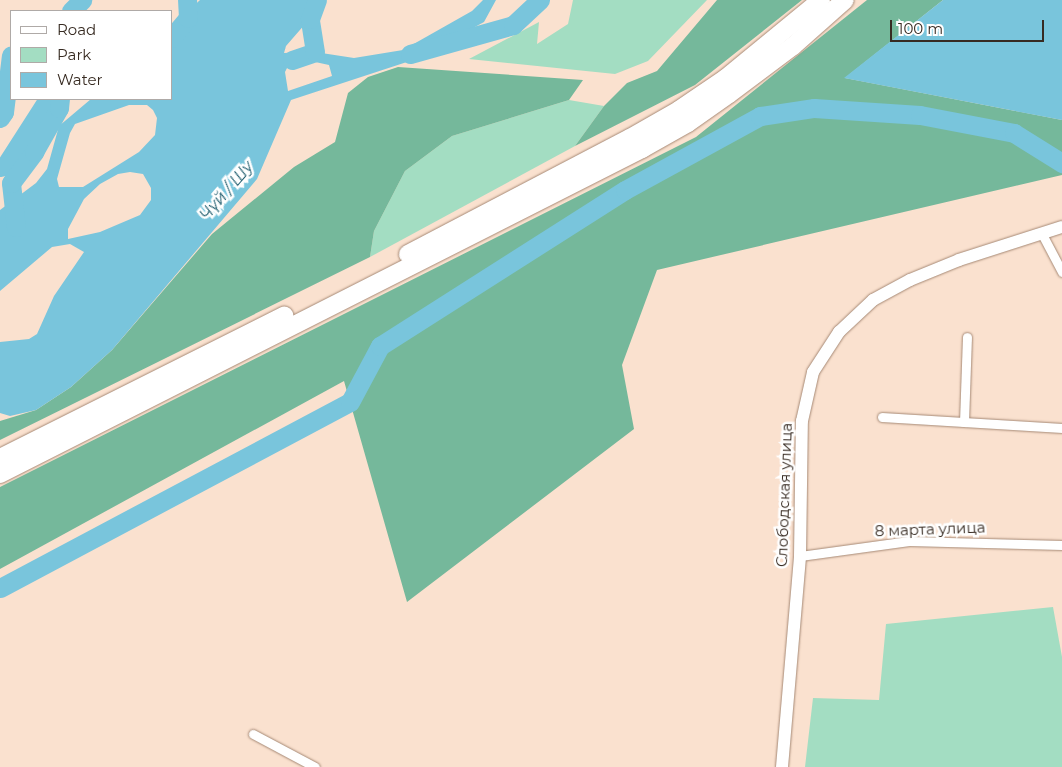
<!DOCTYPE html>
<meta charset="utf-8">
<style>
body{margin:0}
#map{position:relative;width:1062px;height:767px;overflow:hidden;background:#fae1cf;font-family:Montserrat,sans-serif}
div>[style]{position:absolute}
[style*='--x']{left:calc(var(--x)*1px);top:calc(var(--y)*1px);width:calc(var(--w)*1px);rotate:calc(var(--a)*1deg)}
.green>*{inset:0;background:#a3ddc2}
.forest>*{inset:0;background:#75b89b}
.water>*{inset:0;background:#79c5dc}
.river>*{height:19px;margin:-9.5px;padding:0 9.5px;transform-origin:9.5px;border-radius:9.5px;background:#79c5dc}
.roads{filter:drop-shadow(0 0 1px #a68975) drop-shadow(0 0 1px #a68975)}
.street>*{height:9px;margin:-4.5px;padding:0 4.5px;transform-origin:4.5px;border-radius:4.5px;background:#fff}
.secondary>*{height:12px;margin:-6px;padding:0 6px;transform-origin:6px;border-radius:6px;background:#fff}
.highway>*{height:18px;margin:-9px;padding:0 9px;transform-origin:9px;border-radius:9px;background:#fff}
span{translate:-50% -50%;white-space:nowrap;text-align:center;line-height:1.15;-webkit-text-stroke:5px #fff;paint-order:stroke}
.street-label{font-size:15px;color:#372b22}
.water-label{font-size:16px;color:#215e6f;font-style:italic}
.legend{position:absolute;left:10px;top:10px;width:162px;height:90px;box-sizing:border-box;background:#fff;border:1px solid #afaaa7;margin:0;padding:6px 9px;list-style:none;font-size:15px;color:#372b22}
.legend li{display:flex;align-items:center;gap:10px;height:25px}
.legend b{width:25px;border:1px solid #afaaa7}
.scale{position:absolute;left:890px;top:20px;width:154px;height:22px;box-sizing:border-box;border:2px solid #372b22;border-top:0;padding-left:6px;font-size:15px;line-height:18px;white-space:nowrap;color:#372b22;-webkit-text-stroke:4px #fff;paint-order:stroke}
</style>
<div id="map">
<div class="green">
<i style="clip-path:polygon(573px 0,707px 0,648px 61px,615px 74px,469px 59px,539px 22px,537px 44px,568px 24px)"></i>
<i style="clip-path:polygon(569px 100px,604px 106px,575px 146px,370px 257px,374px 231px,405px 171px,452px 136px)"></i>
<i style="clip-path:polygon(1053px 607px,1062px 657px,1062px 767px,805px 767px,813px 698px,879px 700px,886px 624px)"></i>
</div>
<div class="forest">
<i style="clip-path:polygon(717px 0,802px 0,695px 85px,575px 146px,604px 106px,627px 83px,657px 71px)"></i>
<i style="clip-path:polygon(867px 0,943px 0,845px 78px,1062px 120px,1062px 175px,657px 270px,622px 365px,634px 429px,407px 602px,344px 381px,0 569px,0 487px,696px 137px)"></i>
<i style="clip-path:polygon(398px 67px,583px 80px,569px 100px,452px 136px,405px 171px,374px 231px,370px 257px,0 440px,0 421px,36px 410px,71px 387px,112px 350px,212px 234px,294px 167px,335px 142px,348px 93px,368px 77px)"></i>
</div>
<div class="water">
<i style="clip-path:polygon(evenodd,200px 0,326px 0,286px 46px,284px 53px,315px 52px,354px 58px,403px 50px,472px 11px,483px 0,496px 0,484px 22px,416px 59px,291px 100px,257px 179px,112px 350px,71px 387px,36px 410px,10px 416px,0 413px,0 342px,29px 339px,37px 334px,54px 296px,84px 252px,70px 244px,52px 247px,0 291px,0 210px,36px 183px,47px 169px,59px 126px,91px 99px,171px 99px,171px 28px,200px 0,306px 60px,329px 65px,332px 76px,288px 91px,285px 72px,288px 66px,306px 60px,200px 0,129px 105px,147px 105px,153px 110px,157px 118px,155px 135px,139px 152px,83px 187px,59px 187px,57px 179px,70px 133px,75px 124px,129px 105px,200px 0,130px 172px,143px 174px,151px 188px,151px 200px,140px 215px,100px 232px,68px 239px,68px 229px,84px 199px,100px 184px,118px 174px,130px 172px)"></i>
<i style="clip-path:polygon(943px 0,1062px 0,1062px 120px,844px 78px)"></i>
</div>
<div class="river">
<i style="--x:71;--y:11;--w:16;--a:-45"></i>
<i style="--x:171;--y:38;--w:26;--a:-50"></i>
<i style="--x:188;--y:18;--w:18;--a:-93"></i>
<i style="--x:410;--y:54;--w:107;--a:-15.7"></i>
<i style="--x:513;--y:25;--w:37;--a:-43"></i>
<i style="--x:292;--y:60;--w:24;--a:-19"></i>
<i style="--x:315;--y:52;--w:33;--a:-99"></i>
<i style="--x:310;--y:19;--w:20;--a:-70"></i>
<i style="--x:0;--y:118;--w:7;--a:-56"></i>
<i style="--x:4;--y:112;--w:57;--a:-83"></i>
<i style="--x:0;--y:167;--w:5;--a:-11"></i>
<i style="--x:5;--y:166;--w:80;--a:-57.3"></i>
<i style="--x:16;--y:227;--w:44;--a:-96.5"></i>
<i style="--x:11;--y:183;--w:39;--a:-53"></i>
<i style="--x:34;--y:152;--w:51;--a:-60.4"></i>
<i style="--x:59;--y:108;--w:9;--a:-84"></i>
<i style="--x:0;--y:588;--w:396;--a:-28"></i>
<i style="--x:350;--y:402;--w:64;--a:-61.8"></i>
<i style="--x:380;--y:346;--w:290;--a:-32.5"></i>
<i style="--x:625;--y:190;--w:154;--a:-28.7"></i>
<i style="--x:760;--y:116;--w:55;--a:-8.4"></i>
<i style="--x:814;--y:108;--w:106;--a:3.8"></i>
<i style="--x:920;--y:115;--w:96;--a:10.8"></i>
<i style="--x:1014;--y:133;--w:57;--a:32"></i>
</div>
<div class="roads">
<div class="street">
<i style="--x:1042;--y:234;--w:43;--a:62.2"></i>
<i style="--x:882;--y:417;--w:180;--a:3.5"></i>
<i style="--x:964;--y:422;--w:85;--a:-88"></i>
<i style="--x:800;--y:556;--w:110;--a:-7.8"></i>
<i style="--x:909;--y:541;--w:153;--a:1.5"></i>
<i style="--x:253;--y:734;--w:70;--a:28"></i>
</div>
<div class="secondary">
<i style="--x:782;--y:767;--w:212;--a:-85.1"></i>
<i style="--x:800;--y:556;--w:135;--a:-89.2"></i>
<i style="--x:802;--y:421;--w:50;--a:-77.3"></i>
<i style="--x:813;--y:372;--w:48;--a:-57"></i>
<i style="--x:839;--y:332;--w:47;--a:-43.3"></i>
<i style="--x:873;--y:300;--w:42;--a:-28.4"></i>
<i style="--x:910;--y:280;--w:53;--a:-22.2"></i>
<i style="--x:959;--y:260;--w:108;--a:-17.8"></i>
</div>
<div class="highway">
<i style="--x:408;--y:254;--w:250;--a:-27.6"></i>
<i style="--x:630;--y:138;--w:56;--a:-29.7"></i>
<i style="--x:679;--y:110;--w:57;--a:-34.2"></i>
<i style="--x:726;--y:78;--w:123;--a:-39.4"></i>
<i style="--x:0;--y:458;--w:318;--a:-26.6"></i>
<i style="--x:0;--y:474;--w:720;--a:-26.85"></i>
<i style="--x:642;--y:149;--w:53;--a:-29.5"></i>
<i style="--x:688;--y:123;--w:50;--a:-35.3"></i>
<i style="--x:729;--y:94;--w:80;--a:-36.9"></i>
<i style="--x:793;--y:46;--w:69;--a:-41.5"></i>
</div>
</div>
<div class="street-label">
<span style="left:784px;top:495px;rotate:-88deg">Слободская улица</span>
<span style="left:930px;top:529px;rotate:-2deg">8 марта улица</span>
</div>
<div class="water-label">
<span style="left:227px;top:191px;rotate:-49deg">Чүй / Шу</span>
</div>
<ul class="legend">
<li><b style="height:6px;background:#fff"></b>Road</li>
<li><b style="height:14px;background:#a3ddc2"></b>Park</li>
<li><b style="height:14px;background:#79c5dc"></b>Water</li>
</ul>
<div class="scale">100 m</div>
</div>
